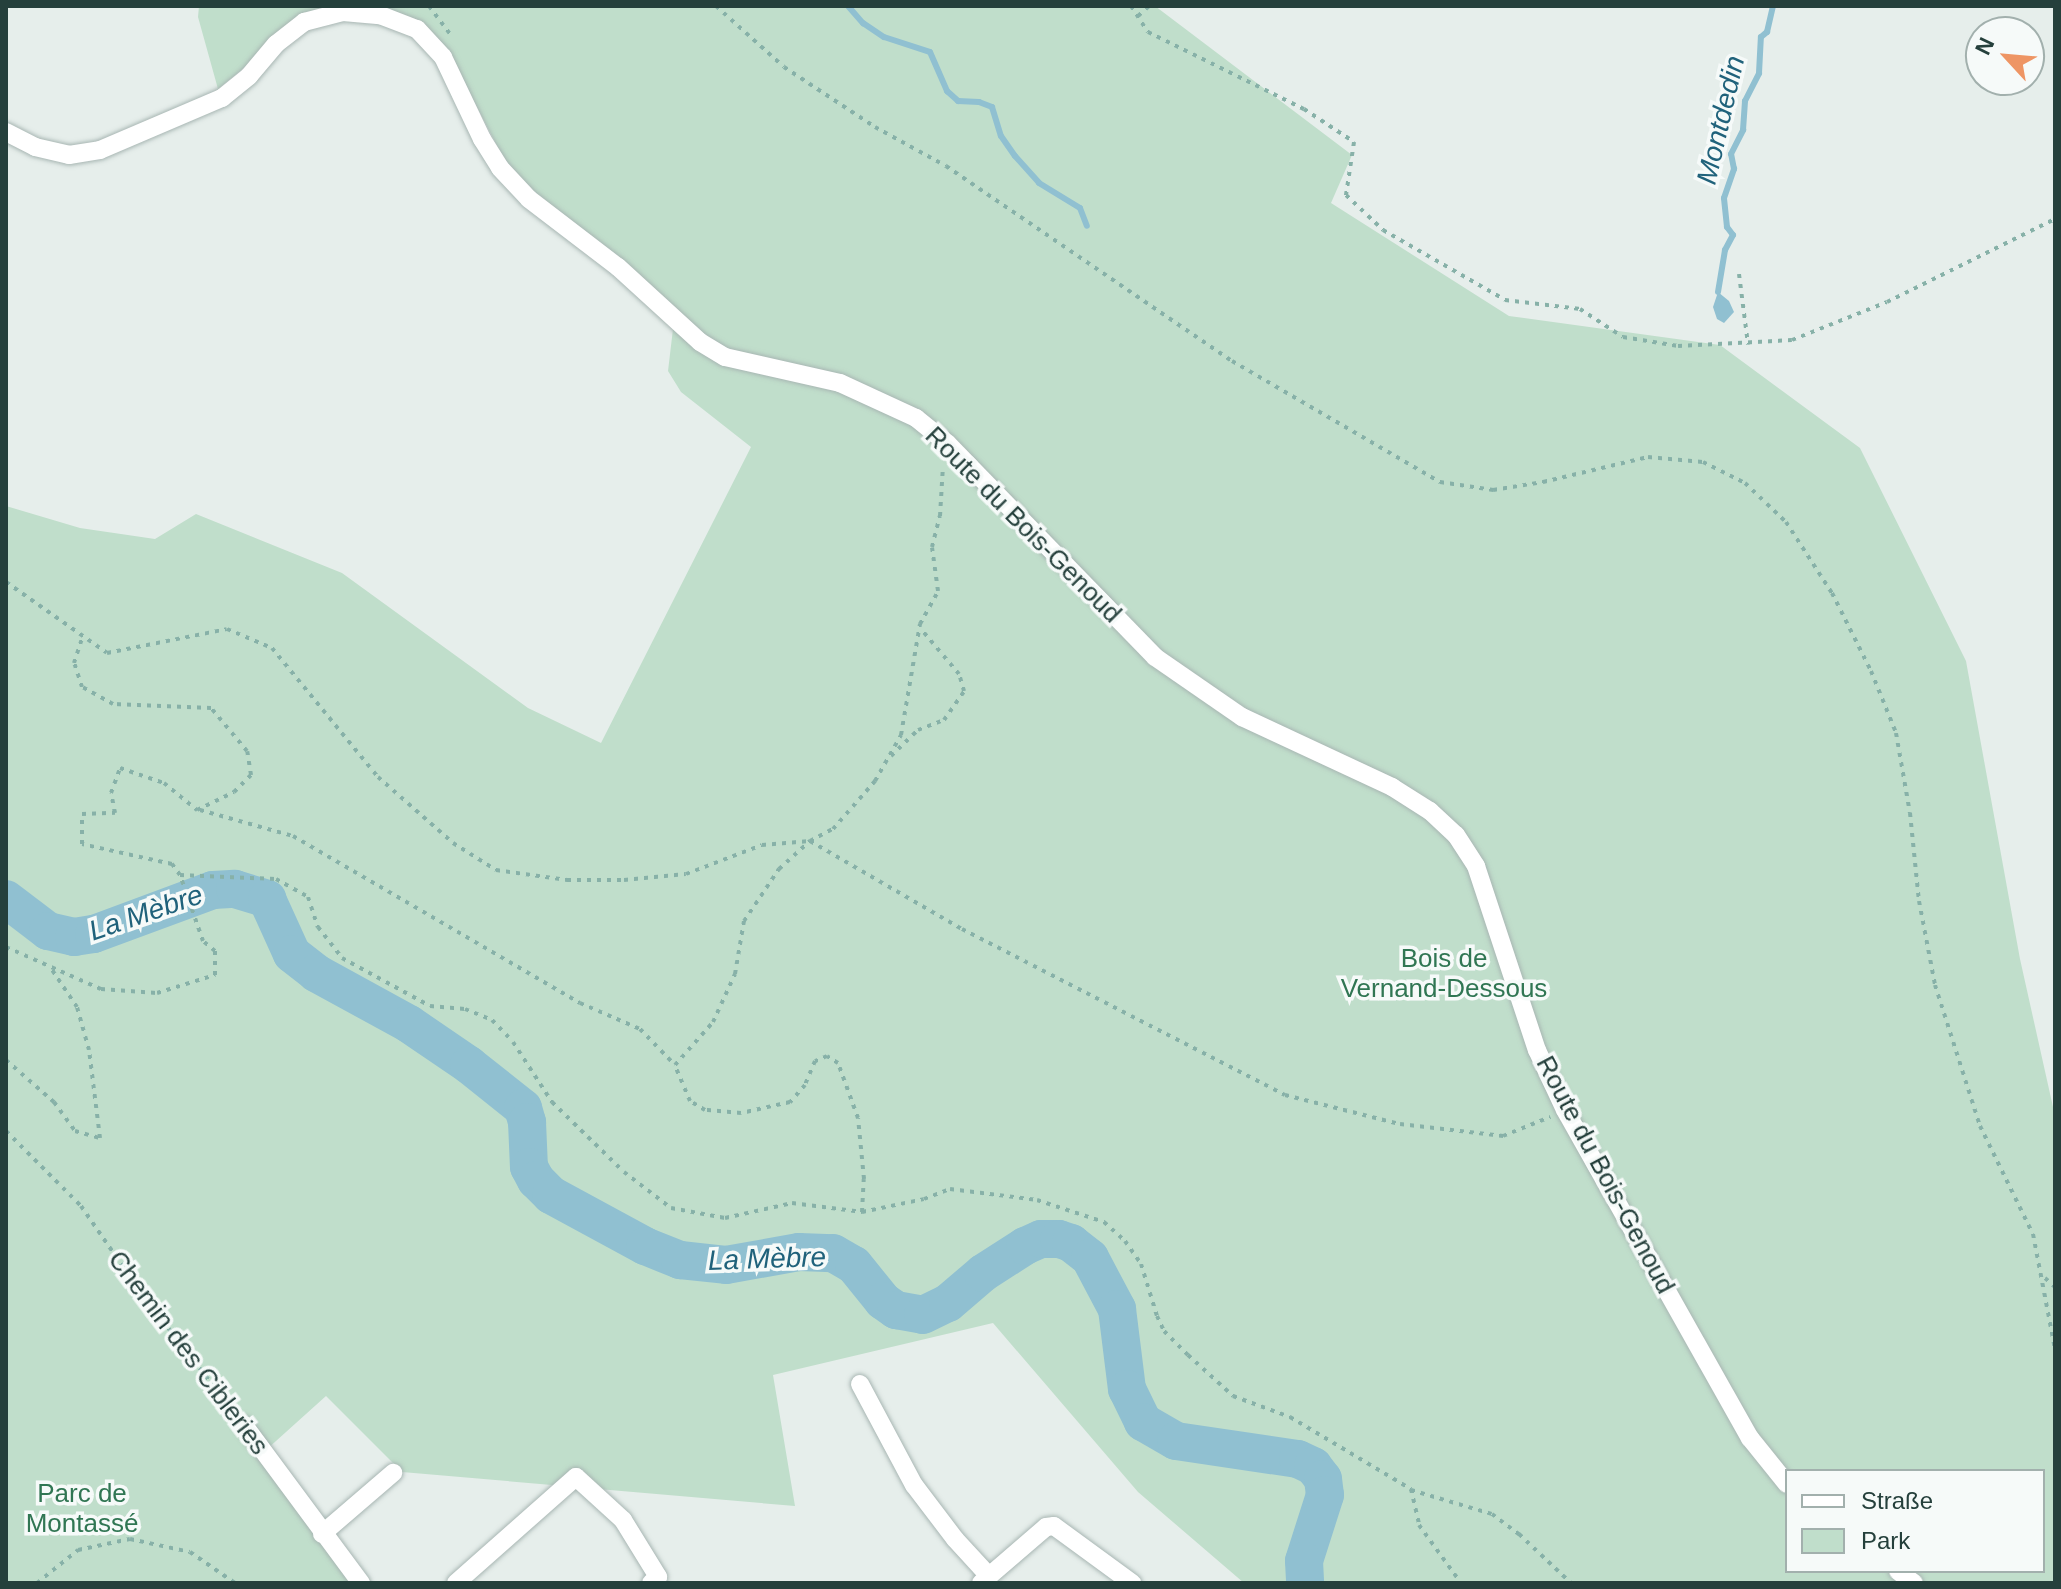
<!DOCTYPE html>
<meta charset="utf-8">
<style>
body{margin:0}
#map{position:relative;width:2061px;height:1589px;overflow:hidden;background:#e6eeeb;font-family:Helvetica,sans-serif}
div>[style]{position:absolute}
[style*='--x']{left:calc(var(--x)*1px);top:calc(var(--y)*1px);width:calc(var(--w)*1px);rotate:calc(var(--a)*1deg)}
.green>*{inset:0;background:#c0decb}
.water>*{inset:0;background:#90c0d1}
.stream>*{height:6px;margin:-3px;padding:0 3px;transform-origin:3px;border-radius:3px;background:#90c0d1}
.river>*{height:38px;margin:-19px;padding:0 19px;transform-origin:19px;border-radius:19px;background:#90c0d1}
.path>*{height:4px;margin-top:-2px;transform-origin:0;background:repeating-linear-gradient(90deg,#87b1a8 0 4px,transparent 0 10px)}
.roads{filter:drop-shadow(0 0 2px #a8b6b3) drop-shadow(0 0 2px #a8b6b3)}
.minor>*{height:18px;margin:-9px;padding:0 9px;transform-origin:9px;border-radius:9px;background:#fff}
span{translate:-50% -50%;white-space:nowrap;text-align:center;line-height:1.15;-webkit-text-stroke:7px #f6faf9;paint-order:stroke}
.street-label{font-size:26px;color:#25403c}
.park-label{font-size:26px;color:#307653}
.water-label{font-size:28px;color:#20627b;font-style:italic}
.frame{position:absolute;inset:0;border:8px solid #25403c;pointer-events:none}
.legend{position:absolute;left:1785px;top:1469px;width:260px;height:104px;box-sizing:border-box;background:#f6faf9;border:2px solid #a2b0ad;margin:0;padding:10px 14px;list-style:none;font-size:24px;color:#25403c}
.legend li{display:flex;align-items:center;gap:16px;height:40px}
.legend b{width:40px;border:2px solid #a2b0ad}
.north{position:absolute;left:1965px;top:16px;width:80px;height:80px;box-sizing:border-box;background:#f6faf9;border:2px solid #a2b0ad;border-radius:50%;rotate:296deg;font-size:22px;font-weight:700;line-height:32px;text-align:center;color:#25403c}
.north::after{content:'';display:block;margin:auto;width:28px;height:36px;background:#ee9564;clip-path:polygon(50% 0,100% 100%,50% 72%,0 100%)}
</style>
<div id="map">
<div class="green">
<i style="clip-path:polygon(199px 6px,336px 6px,250px 63px,218px 89px,198px 17px)"></i>
<i style="clip-path:polygon(evenodd,363px 6px,1155px 6px,1352px 155px,1331px 203px,1509px 316px,1720px 345px,1860px 448px,1966px 661px,2020px 959px,2055px 1116px,2055px 1583px,1244px 1583px,1138px 1492px,993px 1323px,773px 1375px,795px 1506px,402px 1472px,326px 1396px,266px 1450px,355px 1583px,6px 1583px,6px 506px,80px 528px,155px 539px,196px 514px,342px 573px,528px 708px,601px 743px,751px 447px,681px 392px,668px 371px,675px 312px,535px 193px,506px 163px,449px 53px,363px 6px,1787px 1471px,2043px 1471px,2043px 1571px,1787px 1571px,1787px 1471px)"></i>
</div>
<div class="water">
<i style="clip-path:polygon(1718px 292px,1729px 301px,1734px 312px,1724px 323px,1717px 319px,1713px 307px)"></i>
</div>
<div class="stream">
<i style="--x:848;--y:6;--w:23;--a:49"></i>
<i style="--x:863;--y:23;--w:25;--a:34"></i>
<i style="--x:884;--y:37;--w:48;--a:18.1"></i>
<i style="--x:930;--y:52;--w:43;--a:66.4"></i>
<i style="--x:947;--y:91;--w:15;--a:42"></i>
<i style="--x:958;--y:101;--w:21;--a:3"></i>
<i style="--x:979;--y:102;--w:14;--a:21"></i>
<i style="--x:992;--y:107;--w:30;--a:73"></i>
<i style="--x:1001;--y:136;--w:24;--a:55"></i>
<i style="--x:1015;--y:156;--w:36;--a:48"></i>
<i style="--x:1039;--y:183;--w:48;--a:31.4"></i>
<i style="--x:1080;--y:208;--w:19;--a:69"></i>
<i style="--x:1718;--y:292;--w:43;--a:-80.5"></i>
<i style="--x:1725;--y:250;--w:17;--a:-62"></i>
<i style="--x:1733;--y:235;--w:10;--a:-127"></i>
<i style="--x:1727;--y:227;--w:29;--a:-96"></i>
<i style="--x:1724;--y:198;--w:31;--a:-71"></i>
<i style="--x:1734;--y:169;--w:15;--a:-101"></i>
<i style="--x:1731;--y:154;--w:27;--a:-63"></i>
<i style="--x:1743;--y:130;--w:29;--a:-86"></i>
<i style="--x:1745;--y:101;--w:31;--a:-63"></i>
<i style="--x:1759;--y:73;--w:36;--a:-87"></i>
<i style="--x:1761;--y:37;--w:8;--a:-40"></i>
<i style="--x:1767;--y:32;--w:27;--a:-77"></i>
</div>
<div class="river">
<i style="--x:6;--y:899;--w:53;--a:37.3"></i>
<i style="--x:48;--y:931;--w:27;--a:13"></i>
<i style="--x:74;--y:937;--w:20;--a:-9"></i>
<i style="--x:94;--y:934;--w:127;--a:-20.3"></i>
<i style="--x:213;--y:890;--w:22;--a:-3"></i>
<i style="--x:235;--y:889;--w:34;--a:17"></i>
<i style="--x:267;--y:899;--w:60;--a:65.6"></i>
<i style="--x:292;--y:954;--w:31;--a:38"></i>
<i style="--x:316;--y:973;--w:106;--a:28.7"></i>
<i style="--x:409;--y:1024;--w:73;--a:34.3"></i>
<i style="--x:469;--y:1065;--w:69;--a:38.5"></i>
<i style="--x:523;--y:1108;--w:15;--a:74"></i>
<i style="--x:527;--y:1122;--w:45;--a:87.5"></i>
<i style="--x:529;--y:1167;--w:15;--a:62"></i>
<i style="--x:536;--y:1180;--w:21;--a:45"></i>
<i style="--x:551;--y:1195;--w:107;--a:28.5"></i>
<i style="--x:645;--y:1246;--w:38;--a:22"></i>
<i style="--x:680;--y:1260;--w:46;--a:6.2"></i>
<i style="--x:726;--y:1265;--w:74;--a:-10.1"></i>
<i style="--x:799;--y:1252;--w:34;--a:2"></i>
<i style="--x:833;--y:1253;--w:24;--a:30"></i>
<i style="--x:854;--y:1265;--w:46;--a:51.1"></i>
<i style="--x:883;--y:1301;--w:16;--a:35"></i>
<i style="--x:896;--y:1310;--w:27;--a:10"></i>
<i style="--x:923;--y:1315;--w:28;--a:-26"></i>
<i style="--x:948;--y:1303;--w:46;--a:-40.6"></i>
<i style="--x:983;--y:1273;--w:50;--a:-32.7"></i>
<i style="--x:1025;--y:1246;--w:17;--a:-24"></i>
<i style="--x:1041;--y:1239;--w:18;--a:0"></i>
<i style="--x:1059;--y:1239;--w:13;--a:18"></i>
<i style="--x:1071;--y:1243;--w:24;--a:38"></i>
<i style="--x:1090;--y:1258;--w:58;--a:62.1"></i>
<i style="--x:1117;--y:1309;--w:81;--a:82.9"></i>
<i style="--x:1127;--y:1389;--w:37;--a:64"></i>
<i style="--x:1143;--y:1422;--w:38;--a:30"></i>
<i style="--x:1176;--y:1441;--w:123;--a:8.4"></i>
<i style="--x:1298;--y:1459;--w:17;--a:25"></i>
<i style="--x:1313;--y:1466;--w:16;--a:52"></i>
<i style="--x:1323;--y:1479;--w:16;--a:83"></i>
<i style="--x:1325;--y:1495;--w:69;--a:107.7"></i>
<i style="--x:1304;--y:1561;--w:22;--a:87"></i>
</div>
<div class="path">
<i style="--x:429;--y:6;--w:38;--a:53"></i>
<i style="--x:716;--y:6;--w:91;--a:41.9"></i>
<i style="--x:784;--y:67;--w:109;--a:33.4"></i>
<i style="--x:875;--y:127;--w:81;--a:28.8"></i>
<i style="--x:946;--y:166;--w:346;--a:34.3"></i>
<i style="--x:1232;--y:361;--w:241;--a:30.2"></i>
<i style="--x:1440;--y:482;--w:54;--a:8.6"></i>
<i style="--x:1493;--y:490;--w:51;--a:-9.1"></i>
<i style="--x:1543;--y:482;--w:108;--a:-13.4"></i>
<i style="--x:1648;--y:457;--w:55;--a:5.2"></i>
<i style="--x:1703;--y:462;--w:47;--a:26.6"></i>
<i style="--x:1745;--y:483;--w:57;--a:43.6"></i>
<i style="--x:1786;--y:522;--w:85;--a:57.1"></i>
<i style="--x:1832;--y:593;--w:87;--a:63.4"></i>
<i style="--x:1871;--y:671;--w:67;--a:68"></i>
<i style="--x:1896;--y:733;--w:81;--a:80.1"></i>
<i style="--x:1910;--y:813;--w:88;--a:84.2"></i>
<i style="--x:1919;--y:901;--w:86;--a:79.2"></i>
<i style="--x:1935;--y:985;--w:148;--a:72.3"></i>
<i style="--x:1980;--y:1126;--w:120;--a:63.9"></i>
<i style="--x:2033;--y:1234;--w:117;--a:79.2"></i>
<i style="--x:1131;--y:6;--w:31;--a:57"></i>
<i style="--x:1148;--y:32;--w:174;--a:26.3"></i>
<i style="--x:1304;--y:109;--w:60;--a:33.4"></i>
<i style="--x:1354;--y:142;--w:54;--a:98.6"></i>
<i style="--x:1346;--y:195;--w:51;--a:43.4"></i>
<i style="--x:1383;--y:230;--w:141;--a:29.8"></i>
<i style="--x:1505;--y:300;--w:76;--a:6.8"></i>
<i style="--x:1580;--y:309;--w:51;--a:33.1"></i>
<i style="--x:1623;--y:337;--w:56;--a:9.3"></i>
<i style="--x:1678;--y:346;--w:114;--a:-3"></i>
<i style="--x:1792;--y:340;--w:102;--a:-21.8"></i>
<i style="--x:1887;--y:302;--w:187;--a:-26.3"></i>
<i style="--x:1138;--y:16;--w:15;--a:-42"></i>
<i style="--x:1739;--y:274;--w:71;--a:82.7"></i>
<i style="--x:6;--y:582;--w:123;--a:35.1"></i>
<i style="--x:107;--y:653;--w:122;--a:-11.3"></i>
<i style="--x:227;--y:629;--w:49;--a:22.9"></i>
<i style="--x:272;--y:648;--w:167;--a:50.6"></i>
<i style="--x:378;--y:777;--w:100;--a:41.3"></i>
<i style="--x:453;--y:843;--w:51;--a:32.1"></i>
<i style="--x:496;--y:870;--w:72;--a:8"></i>
<i style="--x:567;--y:880;--w:57;--a:0"></i>
<i style="--x:624;--y:880;--w:62;--a:-5.5"></i>
<i style="--x:686;--y:874;--w:81;--a:-20.9"></i>
<i style="--x:762;--y:845;--w:48;--a:-4.8"></i>
<i style="--x:810;--y:841;--w:176;--a:30.1"></i>
<i style="--x:962;--y:929;--w:363;--a:27.2"></i>
<i style="--x:1285;--y:1095;--w:119;--a:14.2"></i>
<i style="--x:1400;--y:1124;--w:104;--a:6.6"></i>
<i style="--x:1503;--y:1136;--w:51;--a:-22"></i>
<i style="--x:891;--y:756;--w:37;--a:-44"></i>
<i style="--x:918;--y:730;--w:28;--a:-21"></i>
<i style="--x:944;--y:720;--w:35;--a:-55"></i>
<i style="--x:964;--y:691;--w:18;--a:-106"></i>
<i style="--x:959;--y:674;--w:59;--a:-130.2"></i>
<i style="--x:200;--y:810;--w:97;--a:15.6"></i>
<i style="--x:293;--y:836;--w:332;--a:30.2"></i>
<i style="--x:580;--y:1003;--w:65;--a:23.4"></i>
<i style="--x:640;--y:1029;--w:50;--a:45.8"></i>
<i style="--x:180;--y:875;--w:96;--a:2.4"></i>
<i style="--x:276;--y:879;--w:37;--a:29"></i>
<i style="--x:308;--y:897;--w:32;--a:72"></i>
<i style="--x:318;--y:927;--w:39;--a:52"></i>
<i style="--x:342;--y:958;--w:100;--a:28.6"></i>
<i style="--x:430;--y:1006;--w:35;--a:5"></i>
<i style="--x:465;--y:1009;--w:29;--a:22"></i>
<i style="--x:492;--y:1020;--w:30;--a:46"></i>
<i style="--x:513;--y:1042;--w:72;--a:57"></i>
<i style="--x:552;--y:1102;--w:100;--a:44.2"></i>
<i style="--x:624;--y:1172;--w:59;--a:37.5"></i>
<i style="--x:671;--y:1208;--w:55;--a:10.5"></i>
<i style="--x:725;--y:1218;--w:69;--a:-12.6"></i>
<i style="--x:792;--y:1203;--w:71;--a:7.3"></i>
<i style="--x:862;--y:1212;--w:63;--a:-11.8"></i>
<i style="--x:924;--y:1199;--w:28;--a:-21"></i>
<i style="--x:950;--y:1189;--w:88;--a:7.2"></i>
<i style="--x:1037;--y:1200;--w:71;--a:18.2"></i>
<i style="--x:1104;--y:1222;--w:28;--a:42"></i>
<i style="--x:1125;--y:1241;--w:28;--a:55"></i>
<i style="--x:1141;--y:1264;--w:54;--a:72.9"></i>
<i style="--x:1157;--y:1316;--w:17;--a:65"></i>
<i style="--x:1164;--y:1331;--w:34;--a:45"></i>
<i style="--x:1188;--y:1355;--w:61;--a:42.3"></i>
<i style="--x:1233;--y:1396;--w:61;--a:20.2"></i>
<i style="--x:1290;--y:1417;--w:141;--a:30.8"></i>
<i style="--x:1411;--y:1489;--w:37;--a:77"></i>
<i style="--x:1419;--y:1525;--w:72;--a:54.1"></i>
<i style="--x:6;--y:947;--w:104;--a:23.9"></i>
<i style="--x:101;--y:989;--w:56;--a:4.1"></i>
<i style="--x:157;--y:993;--w:61;--a:-17.2"></i>
<i style="--x:215;--y:975;--w:24;--a:-90"></i>
<i style="--x:215;--y:951;--w:16;--a:-140"></i>
<i style="--x:203;--y:941;--w:70;--a:-109.2"></i>
<i style="--x:180;--y:875;--w:14;--a:-126"></i>
<i style="--x:172;--y:864;--w:92;--a:-167.5"></i>
<i style="--x:82;--y:844;--w:30;--a:-90"></i>
<i style="--x:82;--y:814;--w:33;--a:-2"></i>
<i style="--x:115;--y:813;--w:20;--a:-101"></i>
<i style="--x:111;--y:793;--w:27;--a:-70"></i>
<i style="--x:120;--y:768;--w:46;--a:18.8"></i>
<i style="--x:164;--y:783;--w:43;--a:39.3"></i>
<i style="--x:197;--y:810;--w:41;--a:-25.9"></i>
<i style="--x:234;--y:792;--w:24;--a:-45"></i>
<i style="--x:251;--y:775;--w:24;--a:-99"></i>
<i style="--x:247;--y:751;--w:56;--a:-129.9"></i>
<i style="--x:211;--y:708;--w:98;--a:-177.7"></i>
<i style="--x:113;--y:704;--w:35;--a:-151"></i>
<i style="--x:82;--y:687;--w:25;--a:-108"></i>
<i style="--x:74;--y:663;--w:28;--a:-72"></i>
<i style="--x:6;--y:1060;--w:64;--a:41.2"></i>
<i style="--x:54;--y:1102;--w:36;--a:54"></i>
<i style="--x:75;--y:1131;--w:26;--a:16"></i>
<i style="--x:100;--y:1138;--w:89;--a:-97.1"></i>
<i style="--x:89;--y:1050;--w:45;--a:-105.6"></i>
<i style="--x:77;--y:1007;--w:48;--a:-124"></i>
<i style="--x:6;--y:1131;--w:106;--a:45"></i>
<i style="--x:81;--y:1206;--w:111;--a:55.3"></i>
<i style="--x:144;--y:1297;--w:145;--a:52"></i>
<i style="--x:862;--y:1212;--w:33;--a:-87"></i>
<i style="--x:864;--y:1179;--w:61;--a:-95.6"></i>
<i style="--x:858;--y:1118;--w:59;--a:-110"></i>
<i style="--x:838;--y:1063;--w:13;--a:-148"></i>
<i style="--x:827;--y:1056;--w:13;--a:157"></i>
<i style="--x:815;--y:1061;--w:26;--a:113"></i>
<i style="--x:805;--y:1085;--w:23;--a:131"></i>
<i style="--x:790;--y:1102;--w:50;--a:167.3"></i>
<i style="--x:741;--y:1113;--w:36;--a:-175"></i>
<i style="--x:705;--y:1110;--w:17;--a:-149"></i>
<i style="--x:690;--y:1101;--w:39;--a:-113"></i>
<i style="--x:675;--y:1065;--w:57;--a:-48.5"></i>
<i style="--x:713;--y:1022;--w:53;--a:-65.4"></i>
<i style="--x:735;--y:974;--w:54;--a:-80.4"></i>
<i style="--x:744;--y:921;--w:63;--a:-56.1"></i>
<i style="--x:779;--y:869;--w:42;--a:-42.1"></i>
<i style="--x:810;--y:841;--w:26;--a:-28"></i>
<i style="--x:833;--y:829;--w:64;--a:-48.8"></i>
<i style="--x:875;--y:781;--w:53;--a:-60.5"></i>
<i style="--x:901;--y:735;--w:113;--a:-80.3"></i>
<i style="--x:920;--y:624;--w:38;--a:-61"></i>
<i style="--x:938;--y:591;--w:44;--a:-97.8"></i>
<i style="--x:932;--y:547;--w:32;--a:-76"></i>
<i style="--x:940;--y:516;--w:50;--a:-86.6"></i>
<i style="--x:2045;--y:1278;--w:13;--a:42"></i>
<i style="--x:1411;--y:1490;--w:84;--a:16.5"></i>
<i style="--x:1492;--y:1514;--w:34;--a:37"></i>
<i style="--x:1519;--y:1534;--w:71;--a:43.3"></i>
<i style="--x:37;--y:1583;--w:53;--a:-38.8"></i>
<i style="--x:78;--y:1550;--w:53;--a:-11.9"></i>
<i style="--x:130;--y:1539;--w:61;--a:12.2"></i>
<i style="--x:190;--y:1552;--w:55;--a:34.6"></i>
</div>
<div class="roads">
<div class="minor">
<i style="--x:6;--y:132;--w:33;--a:27"></i>
<i style="--x:35;--y:147;--w:35;--a:13"></i>
<i style="--x:69;--y:155;--w:31;--a:-9"></i>
<i style="--x:100;--y:150;--w:133;--a:-23.1"></i>
<i style="--x:222;--y:98;--w:35;--a:-39"></i>
<i style="--x:249;--y:76;--w:42;--a:-49.8"></i>
<i style="--x:276;--y:44;--w:36;--a:-38"></i>
<i style="--x:304;--y:22;--w:40;--a:-14.4"></i>
<i style="--x:343;--y:12;--w:37;--a:5"></i>
<i style="--x:380;--y:15;--w:40;--a:21"></i>
<i style="--x:417;--y:29;--w:38;--a:47"></i>
<i style="--x:443;--y:57;--w:91;--a:64.6"></i>
<i style="--x:482;--y:139;--w:34;--a:58"></i>
<i style="--x:500;--y:168;--w:42;--a:46.9"></i>
<i style="--x:529;--y:199;--w:112;--a:37.4"></i>
<i style="--x:618;--y:267;--w:111;--a:42.4"></i>
<i style="--x:700;--y:342;--w:29;--a:31"></i>
<i style="--x:725;--y:357;--w:118;--a:12.7"></i>
<i style="--x:840;--y:383;--w:84;--a:24.7"></i>
<i style="--x:916;--y:418;--w:41;--a:39.1"></i>
<i style="--x:948;--y:444;--w:297;--a:45.8"></i>
<i style="--x:1155;--y:657;--w:106;--a:34.6"></i>
<i style="--x:1242;--y:717;--w:166;--a:25"></i>
<i style="--x:1392;--y:787;--w:45;--a:32.3"></i>
<i style="--x:1430;--y:811;--w:35;--a:43"></i>
<i style="--x:1456;--y:835;--w:37;--a:57"></i>
<i style="--x:1476;--y:866;--w:194;--a:71.7"></i>
<i style="--x:1537;--y:1050;--w:66;--a:65"></i>
<i style="--x:1565;--y:1110;--w:377;--a:60.6"></i>
<i style="--x:1750;--y:1438;--w:59;--a:51.2"></i>
<i style="--x:860;--y:1384;--w:115;--a:61.9"></i>
<i style="--x:914;--y:1485;--w:68;--a:52.8"></i>
<i style="--x:955;--y:1539;--w:50;--a:47.4"></i>
<i style="--x:244;--y:1425;--w:197;--a:53.5"></i>
<i style="--x:322;--y:1534;--w:94;--a:-40.7"></i>
<i style="--x:1898;--y:1571;--w:20;--a:37"></i>
<i style="--x:456;--y:1583;--w:160;--a:-41.5"></i>
<i style="--x:576;--y:1477;--w:64;--a:42.5"></i>
<i style="--x:623;--y:1520;--w:67;--a:58.4"></i>
<i style="--x:658;--y:1577;--w:9;--a:139"></i>
<i style="--x:981;--y:1583;--w:86;--a:-40.7"></i>
<i style="--x:1046;--y:1527;--w:8;--a:-7"></i>
<i style="--x:1054;--y:1526;--w:97;--a:36.2"></i>
</div>
</div>
<div class="street-label">
<span style="left:1023px;top:525px;rotate:45deg">Route du Bois-Genoud</span>
<span style="left:1605px;top:1175px;rotate:62deg">Route du Bois-Genoud</span>
<span style="left:188px;top:1353px;rotate:53deg">Chemin des Cibleries</span>
</div>
<div class="park-label">
<span style="left:1444px;top:974px">Bois de<br>Vernand-Dessous</span>
<span style="left:82px;top:1509px">Parc de<br>Montassé</span>
</div>
<div class="water-label">
<span style="left:1721px;top:120px;rotate:-77deg">Montdedin</span>
<span style="left:146px;top:913px;rotate:-19deg">La Mèbre</span>
<span style="left:767px;top:1259px;rotate:-2deg">La Mèbre</span>
</div>
<div class="frame"></div>
<ul class="legend">
<li><b style="height:10px;background:#fff"></b>Straße</li>
<li><b style="height:22px;background:#c0decb"></b>Park</li>
</ul>
<div class="north">N</div>
</div>
